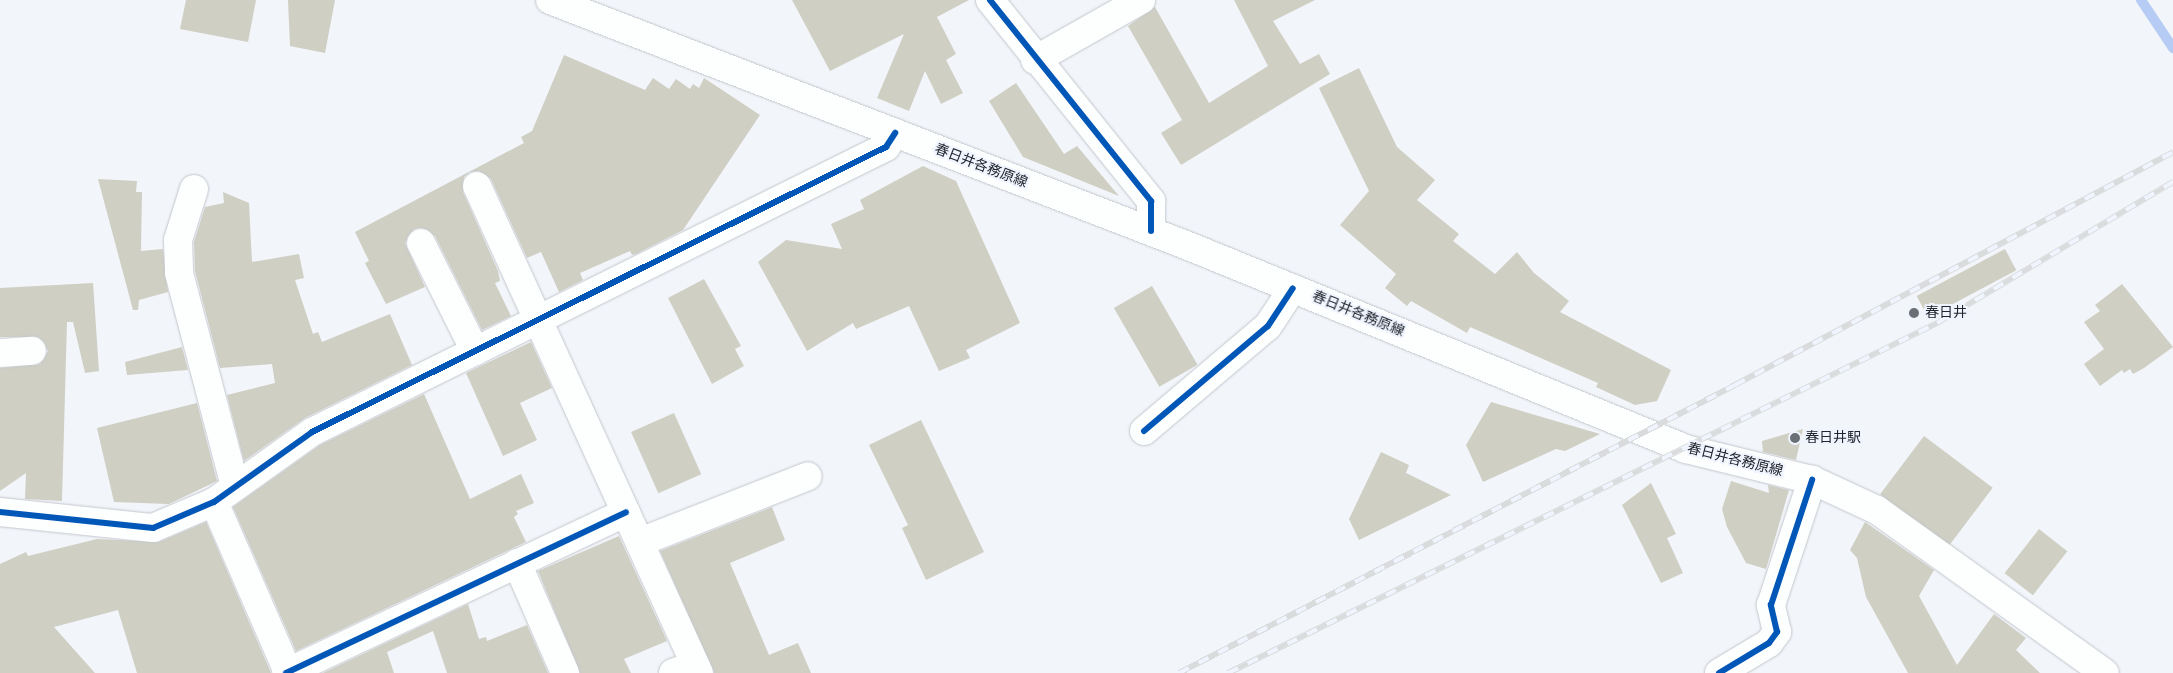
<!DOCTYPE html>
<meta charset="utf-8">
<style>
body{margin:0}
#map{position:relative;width:2173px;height:673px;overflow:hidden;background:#f2f5fa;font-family:Karla,"Noto Sans JP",sans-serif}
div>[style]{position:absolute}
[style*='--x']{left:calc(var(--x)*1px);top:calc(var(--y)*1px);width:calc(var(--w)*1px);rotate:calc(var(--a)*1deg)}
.stream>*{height:10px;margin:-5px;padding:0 5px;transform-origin:5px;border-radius:5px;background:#b6ccf4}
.building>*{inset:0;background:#cfcfc4;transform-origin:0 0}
.roads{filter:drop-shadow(0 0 1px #c3c7cd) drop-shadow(0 0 1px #c3c7cd)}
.street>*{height:28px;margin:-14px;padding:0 14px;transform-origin:14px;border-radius:14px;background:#fdfefe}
.primary>*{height:28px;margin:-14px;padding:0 14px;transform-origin:14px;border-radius:14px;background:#fdfefe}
.rail>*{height:5.5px;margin-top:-2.75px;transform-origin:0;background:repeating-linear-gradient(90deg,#eff4fe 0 11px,#d9dbdc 0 22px);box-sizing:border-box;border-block:1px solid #d9dbdc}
.cycleway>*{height:6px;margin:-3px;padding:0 3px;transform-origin:3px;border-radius:3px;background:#0057b8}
.dots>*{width:14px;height:14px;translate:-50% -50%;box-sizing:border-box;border:2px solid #eff4fe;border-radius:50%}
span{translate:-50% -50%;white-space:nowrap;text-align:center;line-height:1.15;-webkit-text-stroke:4px #eff4fe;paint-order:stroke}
.street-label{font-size:14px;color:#20252e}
.poi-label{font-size:14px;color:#20252e}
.left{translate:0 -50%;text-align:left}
</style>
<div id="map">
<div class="stream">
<i style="--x:2141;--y:0;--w:58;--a:56.3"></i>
</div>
<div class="building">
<i style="clip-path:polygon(186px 0,256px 0,248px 42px,180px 29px)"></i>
<i style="clip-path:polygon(288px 0,335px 0,325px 53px,290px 46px)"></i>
<i style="clip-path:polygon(792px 0,969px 0,937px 17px,956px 54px,946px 60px,963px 93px,941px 104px,925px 71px,909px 111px,877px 98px,904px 34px,830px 71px)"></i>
<i style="clip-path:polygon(1234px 0,1315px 0,1273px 21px,1300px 64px,1319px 54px,1330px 74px,1181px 165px,1161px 133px,1182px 120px,1128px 26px,1155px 7px,1209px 103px,1268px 66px)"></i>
<i style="clip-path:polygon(564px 55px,645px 90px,653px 78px,669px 89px,676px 79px,690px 89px,693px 84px,699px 88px,704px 78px,760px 115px,683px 230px,636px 254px,632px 255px,630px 251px,580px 273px,583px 280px,559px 292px,541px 252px,527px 258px,491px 179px,479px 171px,470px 172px,464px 177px,463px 192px,498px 271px,500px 281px,495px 283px,511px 316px,482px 330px,435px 236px,422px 228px,414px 229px,405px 243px,425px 287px,386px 304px,365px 263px,369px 261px,355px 232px,524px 143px,521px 137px,532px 131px)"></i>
<i style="clip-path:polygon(1359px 68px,1397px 147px,1435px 180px,1417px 200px,1459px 234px,1453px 241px,1495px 274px,1517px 252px,1534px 273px,1569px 301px,1560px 312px,1671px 370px,1657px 401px,1635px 405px,1596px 387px,1598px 383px,1470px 327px,1467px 333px,1411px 301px,1407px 306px,1385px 288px,1396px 274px,1340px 225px,1369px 191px,1319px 88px)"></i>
<i style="clip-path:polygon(1016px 83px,1064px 154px,1077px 146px,1119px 196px,1023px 157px,989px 101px)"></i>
<i style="clip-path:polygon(923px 166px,956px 181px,1020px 323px,966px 350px,970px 358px,939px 371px,909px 306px,856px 329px,853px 323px,807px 351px,758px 262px,786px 240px,842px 249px,831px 224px,864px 209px,860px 200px)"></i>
<i style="clip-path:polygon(98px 179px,137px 181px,136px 192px,142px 192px,141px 251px,163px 249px,168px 292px,139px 300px,138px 310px,133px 310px)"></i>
<i style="clip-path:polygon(223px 192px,249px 203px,252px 262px,299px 254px,304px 278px,295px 280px,313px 334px,318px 332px,322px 342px,390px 314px,412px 365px,305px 418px,244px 461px,227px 395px,275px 383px,272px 364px,220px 368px,195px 271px,194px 242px,205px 207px,224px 203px)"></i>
<i style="left:2005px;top:249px;width:24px;height:100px;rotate:62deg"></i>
<i style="clip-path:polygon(704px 279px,741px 346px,735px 349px,744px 366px,712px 384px,668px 298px)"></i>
<i style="clip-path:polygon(93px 283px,99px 371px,85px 373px,73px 322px,67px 322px,62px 501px,25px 499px,26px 473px,0 491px,0 368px,40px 364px,48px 351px,38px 337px,0 337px,0 288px)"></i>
<i style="clip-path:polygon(2122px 284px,2173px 347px,2144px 368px,2133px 374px,2130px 369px,2124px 373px,2122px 370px,2100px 386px,2084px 364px,2104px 349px,2084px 322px,2100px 311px,2095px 305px)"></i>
<i style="left:1152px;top:286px;width:91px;height:44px;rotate:60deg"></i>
<i style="clip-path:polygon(531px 342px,552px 388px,520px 403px,537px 440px,503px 456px,466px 373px)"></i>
<i style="clip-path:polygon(182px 347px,188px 370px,127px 375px,125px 362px)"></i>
<i style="clip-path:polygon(424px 394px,470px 499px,521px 474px,534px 503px,516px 511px,518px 514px,514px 517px,526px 542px,296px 651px,233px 507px,320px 445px)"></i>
<i style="clip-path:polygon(1491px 402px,1600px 434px,1565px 451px,1556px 449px,1483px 482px,1466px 445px)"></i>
<i style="clip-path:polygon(197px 403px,217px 481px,169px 504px,114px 502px,97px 428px)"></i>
<i style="left:674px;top:413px;width:67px;height:47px;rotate:66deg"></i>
<i style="clip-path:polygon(921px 420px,984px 552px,926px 580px,902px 528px,908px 525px,869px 445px)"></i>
<i style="clip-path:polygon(1803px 429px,1796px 460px,1763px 452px,1762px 441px)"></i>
<i style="left:1924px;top:436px;width:86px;height:73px;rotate:37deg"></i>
<i style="clip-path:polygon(1381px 452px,1409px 465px,1406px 473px,1451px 495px,1359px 540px,1349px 519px)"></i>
<i style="clip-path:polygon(1731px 481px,1769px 493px,1768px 485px,1789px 490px,1766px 569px,1746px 563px,1727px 527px,1722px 509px)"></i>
<i style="clip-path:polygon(1651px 483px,1676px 534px,1667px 538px,1683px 573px,1661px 583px,1622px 505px)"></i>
<i style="clip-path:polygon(772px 507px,785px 540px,730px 563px,769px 655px,798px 643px,811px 673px,714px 673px,660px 551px)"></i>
<i style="clip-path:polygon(206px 522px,271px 673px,137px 673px,118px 610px,54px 627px,95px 673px,0 673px,0 564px,26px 552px,28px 556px,97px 539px,159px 542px)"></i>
<i style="clip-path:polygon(1865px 522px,1934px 570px,1919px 596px,1957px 665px,1994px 614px,2026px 638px,2016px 650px,2040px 673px,1908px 673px,1866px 597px,1857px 558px,1850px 550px)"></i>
<i style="left:2039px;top:529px;width:36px;height:56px;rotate:38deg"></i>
<i style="clip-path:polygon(619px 536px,667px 641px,624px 659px,631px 673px,580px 673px,538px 571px)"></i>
<i style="clip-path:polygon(468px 604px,479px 639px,486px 637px,487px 641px,527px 625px,548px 673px,447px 673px,433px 631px,387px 652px,394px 673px,323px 673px)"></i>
</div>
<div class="roads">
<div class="street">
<i style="--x:990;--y:0;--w:258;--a:51.3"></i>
<i style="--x:1151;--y:201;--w:30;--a:90"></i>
<i style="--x:1035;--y:60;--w:122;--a:-29.5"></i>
<i style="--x:477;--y:186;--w:535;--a:65.49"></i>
<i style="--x:194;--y:189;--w:53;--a:107.4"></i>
<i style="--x:178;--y:240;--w:33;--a:88"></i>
<i style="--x:179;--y:273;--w:221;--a:75.3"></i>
<i style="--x:421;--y:243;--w:121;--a:63.4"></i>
<i style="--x:0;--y:353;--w:32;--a:-4"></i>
<i style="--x:1144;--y:431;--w:162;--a:-40.3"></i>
<i style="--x:1268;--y:326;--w:45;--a:-56.7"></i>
<i style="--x:214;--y:502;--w:183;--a:66.5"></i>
<i style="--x:0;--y:512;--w:154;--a:6"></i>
<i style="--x:153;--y:528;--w:66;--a:-23.1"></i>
<i style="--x:214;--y:502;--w:120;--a:-35.5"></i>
<i style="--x:312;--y:432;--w:641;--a:-26.41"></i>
<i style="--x:886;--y:147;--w:17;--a:-57"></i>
<i style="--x:640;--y:542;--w:180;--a:-21.4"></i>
<i style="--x:517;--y:563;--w:120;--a:66.4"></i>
<i style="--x:286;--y:673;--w:376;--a:-25.3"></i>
<i style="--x:673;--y:673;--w:23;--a:-20"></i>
<i style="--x:1719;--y:673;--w:58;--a:-31"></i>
<i style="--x:1769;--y:643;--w:14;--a:-54"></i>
<i style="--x:1777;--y:632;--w:28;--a:-103"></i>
<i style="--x:1771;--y:605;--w:132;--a:-71.8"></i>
</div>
<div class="primary">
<i style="--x:550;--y:0;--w:682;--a:21.07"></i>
<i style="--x:1186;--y:245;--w:540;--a:22.2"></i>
<i style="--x:1686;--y:449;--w:130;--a:13.8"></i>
<i style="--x:1812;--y:480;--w:72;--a:24.8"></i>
<i style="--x:1877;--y:510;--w:280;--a:35.6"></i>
</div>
</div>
<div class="rail">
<i style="--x:1179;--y:673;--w:626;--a:-27.38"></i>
<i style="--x:1735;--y:385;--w:496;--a:-28"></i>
<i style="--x:1228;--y:673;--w:791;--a:-26.27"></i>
<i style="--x:1937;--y:323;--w:275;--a:-30.9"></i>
</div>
<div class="cycleway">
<i style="--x:990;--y:0;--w:258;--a:51.3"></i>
<i style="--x:1151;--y:201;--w:30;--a:90"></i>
<i style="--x:1144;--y:431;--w:162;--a:-40.3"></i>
<i style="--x:1268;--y:326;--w:45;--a:-56.7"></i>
<i style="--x:0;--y:512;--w:154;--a:6"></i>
<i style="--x:153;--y:528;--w:66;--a:-23.1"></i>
<i style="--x:214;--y:502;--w:120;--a:-35.5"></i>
<i style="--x:312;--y:432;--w:641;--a:-26.41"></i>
<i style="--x:886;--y:147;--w:17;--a:-57"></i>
<i style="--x:286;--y:673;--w:376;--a:-25.3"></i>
<i style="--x:1719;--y:673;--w:58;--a:-31"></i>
<i style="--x:1769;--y:643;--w:14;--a:-54"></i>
<i style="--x:1777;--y:632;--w:28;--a:-103"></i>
<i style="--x:1771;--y:605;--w:132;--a:-71.8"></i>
</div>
<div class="dots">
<i style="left:1914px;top:313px;background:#6a6e75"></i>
<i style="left:1795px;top:438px;background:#6a6e75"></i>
</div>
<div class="street-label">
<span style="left:981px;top:166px;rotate:21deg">春日井各務原線</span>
<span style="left:1358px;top:314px;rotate:22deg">春日井各務原線</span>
<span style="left:1735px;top:460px;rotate:14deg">春日井各務原線</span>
</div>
<div class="poi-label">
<span class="left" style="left:1925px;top:313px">春日井</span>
<span class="left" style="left:1805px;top:438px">春日井駅</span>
</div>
</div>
